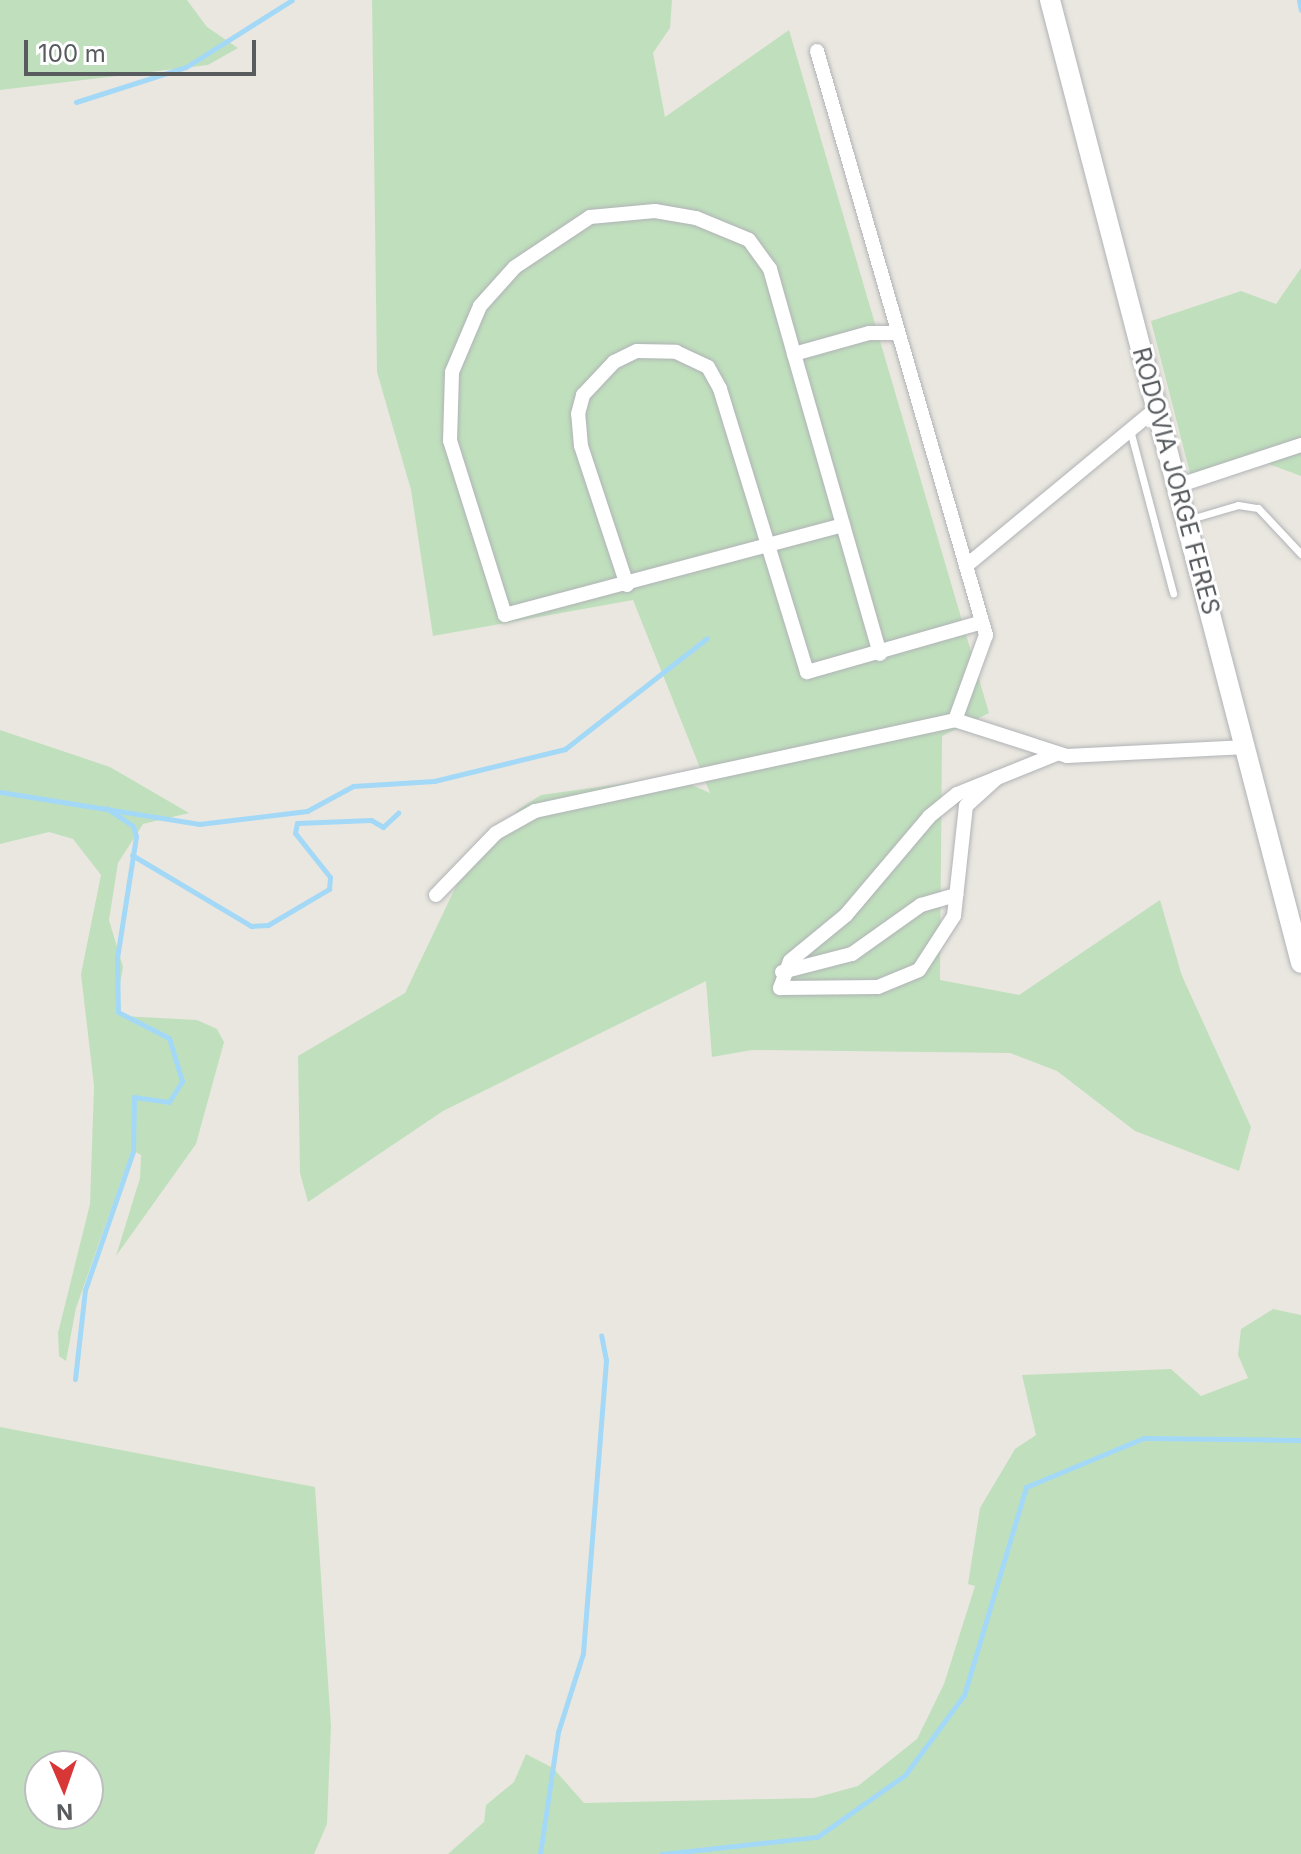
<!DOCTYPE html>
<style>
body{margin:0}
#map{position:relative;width:1301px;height:1854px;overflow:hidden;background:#eae7e0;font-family:Inter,sans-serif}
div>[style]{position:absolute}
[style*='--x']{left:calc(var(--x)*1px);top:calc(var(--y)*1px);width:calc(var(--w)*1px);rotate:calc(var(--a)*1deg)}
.green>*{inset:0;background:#c0e0bd}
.stream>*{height:5px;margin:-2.5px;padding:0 2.5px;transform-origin:2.5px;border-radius:2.5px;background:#a3d9f7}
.roads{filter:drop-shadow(0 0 2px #b0b3b6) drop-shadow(0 0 2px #b0b3b6)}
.service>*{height:7px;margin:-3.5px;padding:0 3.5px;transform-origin:3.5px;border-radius:3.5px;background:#fff}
.minor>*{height:14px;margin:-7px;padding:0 7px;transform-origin:7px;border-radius:7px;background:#fff}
.secondary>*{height:20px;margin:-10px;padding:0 10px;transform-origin:10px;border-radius:10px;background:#fff}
span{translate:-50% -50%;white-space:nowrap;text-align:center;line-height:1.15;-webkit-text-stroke:6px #fff;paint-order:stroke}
.street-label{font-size:24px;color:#585c5f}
.north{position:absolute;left:24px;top:1750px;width:80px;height:80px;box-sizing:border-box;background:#fff;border:2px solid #bcbebf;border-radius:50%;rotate:178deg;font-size:22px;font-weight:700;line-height:32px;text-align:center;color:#585c5f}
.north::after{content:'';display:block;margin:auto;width:28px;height:36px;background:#d93737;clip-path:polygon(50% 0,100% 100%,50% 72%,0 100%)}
.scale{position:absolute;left:24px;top:40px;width:232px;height:36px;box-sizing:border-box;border:4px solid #585c5f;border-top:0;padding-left:10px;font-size:24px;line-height:28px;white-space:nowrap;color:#585c5f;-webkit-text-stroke:6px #fff;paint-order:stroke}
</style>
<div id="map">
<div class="green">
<i style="clip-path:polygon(0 0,187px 0,207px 27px,238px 48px,208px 65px,0 90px)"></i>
<i style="clip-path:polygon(372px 0,672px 0,670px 28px,653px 53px,665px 117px,789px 30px,989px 713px,942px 736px,940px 980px,1019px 995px,1160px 900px,1182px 976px,1251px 1127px,1239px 1171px,1135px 1131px,1057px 1071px,1010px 1053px,752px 1050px,712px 1057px,706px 981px,443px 1111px,308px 1202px,300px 1173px,298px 1056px,405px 993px,459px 880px,519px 809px,541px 795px,642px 781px,676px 778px,710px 793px,633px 600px,433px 636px,411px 490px,377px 372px)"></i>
<i style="clip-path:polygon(1301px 268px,1301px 476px,1252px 458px,1193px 485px,1151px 321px,1241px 291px,1276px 304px)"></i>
<i style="clip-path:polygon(0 730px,110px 767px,189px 813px,143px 824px,118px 863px,109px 920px,123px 967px,118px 996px,122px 1016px,197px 1020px,217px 1029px,224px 1042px,196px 1144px,116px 1256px,140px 1178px,141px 1155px,132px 1150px,76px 1308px,66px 1361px,59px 1356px,58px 1333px,90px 1204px,94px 1086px,81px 974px,101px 875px,73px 839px,49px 832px,0 844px)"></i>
<i style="clip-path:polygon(1273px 1309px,1301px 1315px,1301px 1854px,448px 1854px,484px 1822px,486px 1805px,514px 1782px,526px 1754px,553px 1768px,584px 1803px,814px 1798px,858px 1786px,917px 1739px,944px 1684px,975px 1586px,968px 1584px,980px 1508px,1015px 1449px,1036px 1435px,1022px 1375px,1171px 1369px,1201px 1396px,1248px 1378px,1238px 1355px,1241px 1329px)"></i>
<i style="clip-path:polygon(evenodd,0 1427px,315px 1487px,331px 1726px,327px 1824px,314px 1854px,0 1854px,0 1427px,40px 1766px,88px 1766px,88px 1814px,40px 1814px,40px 1766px)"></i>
</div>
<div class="stream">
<i style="--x:1299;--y:0;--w:10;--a:79"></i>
<i style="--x:76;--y:102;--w:115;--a:-17.7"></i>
<i style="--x:186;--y:67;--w:125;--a:-32.3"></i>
<i style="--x:0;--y:792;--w:202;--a:9.1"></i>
<i style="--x:199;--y:824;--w:109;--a:-6.9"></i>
<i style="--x:307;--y:811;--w:52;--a:-28.5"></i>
<i style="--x:353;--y:786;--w:81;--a:-3.5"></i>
<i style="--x:434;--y:781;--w:135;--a:-13.7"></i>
<i style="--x:565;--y:749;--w:180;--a:-38"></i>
<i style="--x:132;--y:855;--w:139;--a:30.8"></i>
<i style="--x:251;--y:926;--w:17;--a:-3"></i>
<i style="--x:268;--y:925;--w:71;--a:-30.5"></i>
<i style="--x:329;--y:889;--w:12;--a:-85"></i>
<i style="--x:330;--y:877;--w:56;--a:-128.5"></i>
<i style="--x:295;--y:833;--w:10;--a:-79"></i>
<i style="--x:297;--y:823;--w:74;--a:-2.3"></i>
<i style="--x:371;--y:820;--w:14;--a:30"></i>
<i style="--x:383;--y:827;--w:21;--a:-43"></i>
<i style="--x:75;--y:1379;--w:90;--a:-83.6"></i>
<i style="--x:85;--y:1290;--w:147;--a:-70.9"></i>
<i style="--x:133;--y:1151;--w:54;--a:-88.9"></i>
<i style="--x:134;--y:1097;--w:35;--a:8"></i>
<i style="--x:169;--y:1102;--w:25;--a:-58"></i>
<i style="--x:182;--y:1081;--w:45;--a:-106.8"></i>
<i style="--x:169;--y:1038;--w:57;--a:-153"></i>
<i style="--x:118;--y:1012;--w:54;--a:-91.1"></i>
<i style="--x:117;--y:958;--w:123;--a:-81.1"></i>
<i style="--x:136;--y:836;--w:10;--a:-107"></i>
<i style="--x:133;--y:826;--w:32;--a:-146"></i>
<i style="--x:540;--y:1854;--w:123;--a:-81.6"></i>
<i style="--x:558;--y:1732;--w:83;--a:-72.4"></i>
<i style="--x:583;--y:1653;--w:294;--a:-85.5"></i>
<i style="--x:606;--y:1360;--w:25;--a:-101"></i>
<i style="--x:662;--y:1854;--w:156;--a:-6.3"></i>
<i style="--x:817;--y:1837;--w:108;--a:-35.2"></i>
<i style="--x:905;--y:1775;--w:99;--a:-53.6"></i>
<i style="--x:964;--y:1695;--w:217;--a:-73.4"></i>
<i style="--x:1026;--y:1487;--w:128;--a:-22.6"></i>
<i style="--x:1144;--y:1438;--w:157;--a:0.7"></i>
</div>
<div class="roads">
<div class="service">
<i style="--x:1130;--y:430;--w:169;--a:75.2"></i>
<i style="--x:1187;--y:520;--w:53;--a:-16.4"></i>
<i style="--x:1238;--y:505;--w:20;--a:9"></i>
<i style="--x:1258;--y:508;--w:63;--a:46.9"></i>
</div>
<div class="minor">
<i style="--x:817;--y:51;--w:608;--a:73.86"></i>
<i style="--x:986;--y:635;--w:90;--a:110"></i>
<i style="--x:794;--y:354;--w:78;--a:-15.6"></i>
<i style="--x:869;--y:333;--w:26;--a:0"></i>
<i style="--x:1177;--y:486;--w:131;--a:-18.3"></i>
<i style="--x:843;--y:525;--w:350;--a:165.1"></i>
<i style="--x:505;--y:615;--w:182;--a:-107.5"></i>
<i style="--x:450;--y:441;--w:69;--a:-88.3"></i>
<i style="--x:452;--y:372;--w:72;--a:-67"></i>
<i style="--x:480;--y:306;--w:52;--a:-48.1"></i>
<i style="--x:515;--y:267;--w:90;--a:-33.7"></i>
<i style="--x:590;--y:217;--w:65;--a:-5.3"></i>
<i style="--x:655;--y:211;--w:42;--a:9.7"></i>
<i style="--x:696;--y:218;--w:57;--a:22.5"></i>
<i style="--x:749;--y:240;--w:36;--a:54"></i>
<i style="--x:770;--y:269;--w:88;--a:74.2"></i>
<i style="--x:794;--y:354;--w:312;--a:74"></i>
<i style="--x:966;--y:566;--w:248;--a:-39.6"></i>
<i style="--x:627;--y:585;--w:146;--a:-108.3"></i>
<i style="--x:581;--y:446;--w:32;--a:-95"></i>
<i style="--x:578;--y:414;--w:20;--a:-75"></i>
<i style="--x:583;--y:395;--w:45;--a:-46.8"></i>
<i style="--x:614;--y:362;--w:25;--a:-26"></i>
<i style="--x:637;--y:351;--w:39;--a:1"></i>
<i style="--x:676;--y:352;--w:35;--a:25"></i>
<i style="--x:708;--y:367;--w:25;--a:61"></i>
<i style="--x:720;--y:389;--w:296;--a:72.9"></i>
<i style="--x:807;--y:672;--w:182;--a:-15.9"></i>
<i style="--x:997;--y:778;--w:43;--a:158.2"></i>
<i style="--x:957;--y:794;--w:36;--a:141"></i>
<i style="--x:929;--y:817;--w:128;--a:130.3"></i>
<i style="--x:846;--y:915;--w:72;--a:140.6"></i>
<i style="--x:790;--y:961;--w:29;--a:110"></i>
<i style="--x:780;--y:988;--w:98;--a:-0.6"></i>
<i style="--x:878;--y:987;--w:44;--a:-22.5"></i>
<i style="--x:919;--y:970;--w:64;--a:-57.1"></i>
<i style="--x:954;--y:916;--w:111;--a:-83.8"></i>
<i style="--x:966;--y:806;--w:42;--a:-42.1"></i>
<i style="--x:997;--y:778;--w:64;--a:-22.1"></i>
<i style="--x:436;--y:895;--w:86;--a:-45.9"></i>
<i style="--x:496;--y:833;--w:45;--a:-29.4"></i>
<i style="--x:535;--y:811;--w:430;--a:-12.2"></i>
<i style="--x:955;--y:720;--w:118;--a:17.8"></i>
<i style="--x:1067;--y:756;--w:180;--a:-2.9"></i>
<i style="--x:782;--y:972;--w:72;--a:-14.4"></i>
<i style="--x:852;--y:954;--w:85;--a:-35.4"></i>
<i style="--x:921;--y:905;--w:37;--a:-16"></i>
</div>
<div class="secondary">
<i style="--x:1050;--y:0;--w:995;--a:75.39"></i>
</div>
</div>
<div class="street-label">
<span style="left:1176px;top:481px;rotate:75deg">RODOVIA JORGE FERES</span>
</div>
<div class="north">N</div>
<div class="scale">100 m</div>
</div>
